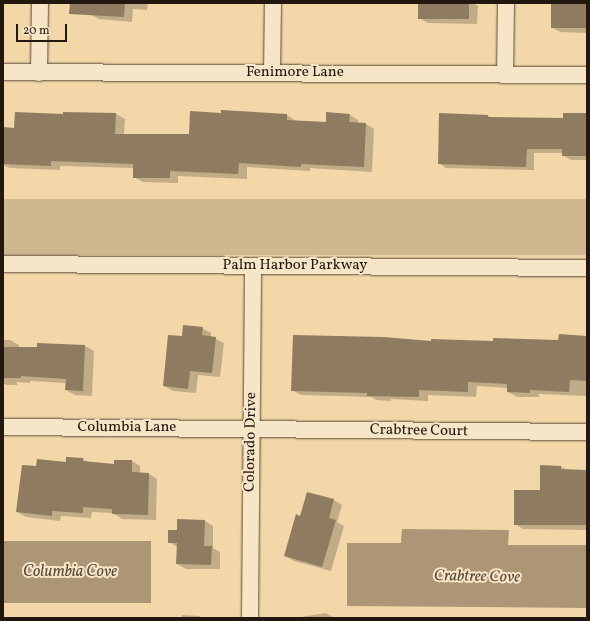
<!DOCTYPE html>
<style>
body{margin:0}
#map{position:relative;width:590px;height:621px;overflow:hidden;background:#f2d7a9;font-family:Vollkorn,serif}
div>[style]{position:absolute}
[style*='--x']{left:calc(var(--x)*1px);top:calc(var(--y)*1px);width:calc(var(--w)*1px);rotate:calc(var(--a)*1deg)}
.green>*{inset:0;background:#cfb78f;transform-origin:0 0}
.water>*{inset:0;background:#ac9675;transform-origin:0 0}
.shadow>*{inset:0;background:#0003}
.building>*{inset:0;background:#8f7b60;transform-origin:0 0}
.roads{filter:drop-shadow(0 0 1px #574836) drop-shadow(0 0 1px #574836)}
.minor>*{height:16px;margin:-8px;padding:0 8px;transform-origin:8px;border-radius:8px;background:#f7e5c7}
span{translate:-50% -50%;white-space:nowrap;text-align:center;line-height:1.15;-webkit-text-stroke:4px #f7e5c7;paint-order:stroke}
.street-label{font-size:15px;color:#231810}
.water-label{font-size:16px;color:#5a4a38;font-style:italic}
.frame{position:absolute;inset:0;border:4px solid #231810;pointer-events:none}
.scale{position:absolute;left:16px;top:24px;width:51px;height:18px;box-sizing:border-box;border:2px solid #231810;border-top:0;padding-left:5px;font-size:12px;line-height:14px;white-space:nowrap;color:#231810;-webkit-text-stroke:3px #f7e5c7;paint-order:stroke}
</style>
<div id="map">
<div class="green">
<i style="left:3px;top:199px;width:584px;height:56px"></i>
</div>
<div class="water">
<i style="clip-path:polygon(402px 529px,509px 530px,508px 545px,587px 545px,587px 608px,347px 606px,347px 543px,401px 543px)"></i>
<i style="left:3px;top:541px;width:148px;height:62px"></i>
</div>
<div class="shadow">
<i style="clip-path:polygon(91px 3px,148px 3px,147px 10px,133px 9px,132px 22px,99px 19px,90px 14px)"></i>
<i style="clip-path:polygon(419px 3px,472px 3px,478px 6px,477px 24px,428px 23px,419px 18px)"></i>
<i style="clip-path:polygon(552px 3px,587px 3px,587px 33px,560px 32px,551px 27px)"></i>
<i style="clip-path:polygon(222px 111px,287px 115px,296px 121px,326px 123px,350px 115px,358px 120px,358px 123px,366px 124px,374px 129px,372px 172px,310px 168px,310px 171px,247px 167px,247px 179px,178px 176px,178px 183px,143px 182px,134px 177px,134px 168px,60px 166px,60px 170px,10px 168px,3px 165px,3px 128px,15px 129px,64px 115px,64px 113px,116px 114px,125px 119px,124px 135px,190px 135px,222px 114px)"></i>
<i style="clip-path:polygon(440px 114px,488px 116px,492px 118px,564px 119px,587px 114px,587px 160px,571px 160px,563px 155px,563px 153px,534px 153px,534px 170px,446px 168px,439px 163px)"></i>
<i style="clip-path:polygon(202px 328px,211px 333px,211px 337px,224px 343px,220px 377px,198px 375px,196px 393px,173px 391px,164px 386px,183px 337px)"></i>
<i style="clip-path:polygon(587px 337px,587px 396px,539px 394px,539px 397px,517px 397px,508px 392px,508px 388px,477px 386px,476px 397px,428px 395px,428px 401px,391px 399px,391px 401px,377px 400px,371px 397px,301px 395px,292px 390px,432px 343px,559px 341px)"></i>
<i style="clip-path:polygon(3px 340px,10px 340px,19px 345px,19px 348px,38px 348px,38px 344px,85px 346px,94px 351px,92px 396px,75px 395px,66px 390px,67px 383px,30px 381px,30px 383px,17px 382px,17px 385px,7px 385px,3px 383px)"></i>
<i style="clip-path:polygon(83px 459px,89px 463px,115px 465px,132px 461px,140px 466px,140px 474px,149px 474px,157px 479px,156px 520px,122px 519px,113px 513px,92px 512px,91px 518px,61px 516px,60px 521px,26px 517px,17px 512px,37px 467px)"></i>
<i style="clip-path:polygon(541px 466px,561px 467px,568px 470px,587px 471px,587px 530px,523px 529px,515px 524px,541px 491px)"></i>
<i style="clip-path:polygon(334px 500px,342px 505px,337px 522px,344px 526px,331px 571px,294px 561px,285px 556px)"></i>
<i style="clip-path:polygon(205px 521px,213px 526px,213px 548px,220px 552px,220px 569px,186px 569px,177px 564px,177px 547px,169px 542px)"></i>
<i style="clip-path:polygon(326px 613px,334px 618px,295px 618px)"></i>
<i style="clip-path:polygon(182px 615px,199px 616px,201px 618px,182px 618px)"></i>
</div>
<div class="building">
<i style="clip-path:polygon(70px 3px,125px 3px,124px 17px,69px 14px)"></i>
<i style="left:418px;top:3px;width:51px;height:16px"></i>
<i style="left:551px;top:3px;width:36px;height:25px"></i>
<i style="clip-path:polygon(221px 110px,287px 114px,287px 120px,326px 122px,326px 112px,350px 114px,349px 122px,366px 123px,364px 167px,301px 164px,301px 167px,239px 163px,238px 174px,170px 171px,170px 178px,133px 178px,133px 164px,51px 161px,51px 166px,3px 164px,3px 127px,14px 128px,15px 112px,63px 114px,63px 112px,116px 113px,115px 134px,189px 134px,190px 111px,221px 113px)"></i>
<i style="clip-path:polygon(439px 113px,488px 115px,488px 117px,563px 118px,563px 113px,587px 113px,587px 156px,562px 156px,562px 149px,527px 149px,526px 167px,438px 164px)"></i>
<i style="clip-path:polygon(183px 325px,203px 327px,202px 335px,216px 337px,212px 373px,190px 371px,188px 389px,163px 386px,168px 335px,182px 336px)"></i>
<i style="clip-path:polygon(559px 334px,587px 336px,587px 381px,570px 380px,569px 392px,530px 390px,530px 393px,507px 392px,507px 384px,468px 382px,468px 392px,419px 390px,419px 397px,367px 396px,367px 393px,291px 391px,293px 335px,383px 337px,431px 341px,431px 339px,493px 341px,493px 338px,558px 340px)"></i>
<i style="clip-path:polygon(37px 343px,85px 345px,83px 391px,65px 390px,66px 379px,21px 376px,21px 378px,3px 378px,3px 347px,37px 347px)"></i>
<i style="clip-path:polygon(66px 457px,83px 458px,83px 461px,114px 464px,114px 460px,132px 460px,132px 472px,149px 473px,148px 515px,112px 514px,112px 509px,83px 507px,83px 513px,52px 511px,52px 516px,16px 512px,22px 465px,36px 466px,37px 459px,66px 462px)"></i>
<i style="clip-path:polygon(540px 465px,561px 466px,561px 469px,587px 470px,587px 525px,514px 525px,514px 490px,540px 490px)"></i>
<i style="clip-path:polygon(307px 492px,334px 499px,329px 518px,336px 520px,322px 567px,284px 556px,296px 514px,300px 516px)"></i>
<i style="clip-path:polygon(177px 519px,205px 520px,204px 546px,212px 546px,211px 565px,176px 564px,177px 543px,168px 543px,168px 530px,177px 530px)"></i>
</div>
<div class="roads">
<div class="minor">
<i style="--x:3;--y:72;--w:584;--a:0.29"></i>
<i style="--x:39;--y:73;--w:70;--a:-89.2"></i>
<i style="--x:272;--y:73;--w:70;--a:-89.2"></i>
<i style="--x:505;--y:75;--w:72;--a:-89.2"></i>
<i style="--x:3;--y:264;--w:584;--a:0.39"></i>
<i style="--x:3;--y:427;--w:584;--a:0.49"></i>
<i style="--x:250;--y:618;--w:352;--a:-89.5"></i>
</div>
</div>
<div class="street-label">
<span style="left:295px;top:73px">Fenimore Lane</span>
<span style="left:295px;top:266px">Palm Harbor Parkway</span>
<span style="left:127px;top:428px">Columbia Lane</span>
<span style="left:419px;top:431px;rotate:1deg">Crabtree Court</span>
<span style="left:251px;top:442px;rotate:-89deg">Colorado Drive</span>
</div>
<div class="water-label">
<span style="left:70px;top:572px">Columbia Cove</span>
<span style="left:477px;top:577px;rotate:1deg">Crabtree Cove</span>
</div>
<div class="frame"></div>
<div class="scale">20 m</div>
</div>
